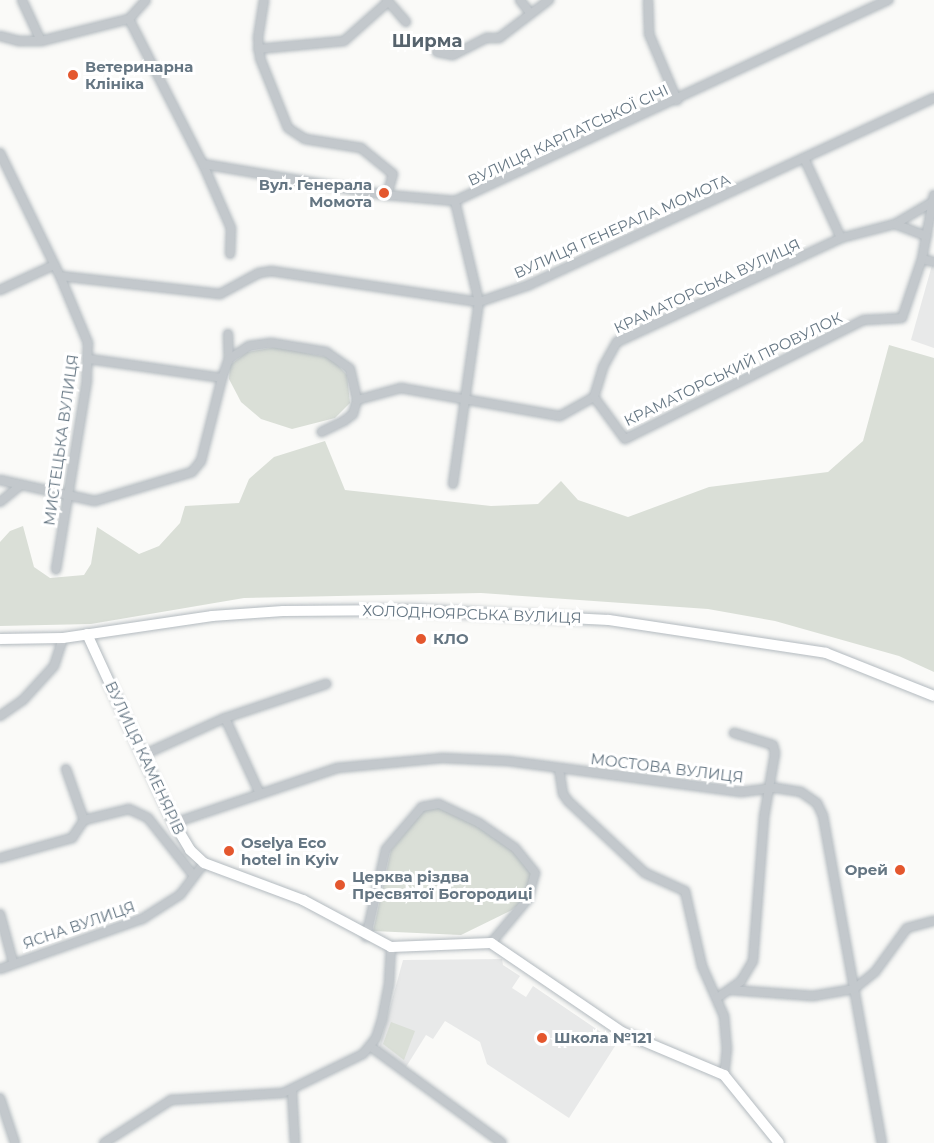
<!DOCTYPE html>
<meta charset="utf-8">
<style>
body{margin:0}
#map{position:relative;width:934px;height:1143px;overflow:hidden;background:#fafaf8;font-family:Montserrat,sans-serif}
div>[style]{position:absolute}
[style*='--x']{left:calc(var(--x)*1px);top:calc(var(--y)*1px);width:calc(var(--w)*1px);rotate:calc(var(--a)*1deg)}
.built>*{inset:0;background:#e8e9e9}
.green>*{inset:0;background:#dadfd7}
.roads{filter:drop-shadow(0 0 2px #b3babf) drop-shadow(0 0 2px #b3babf)}
.street>*{height:8px;margin:-4px;padding:0 4px;transform-origin:4px;border-radius:4px;background:#c3c8cc}
.secondary>*{height:10px;margin:-5px;padding:0 5px;transform-origin:5px;border-radius:5px;background:#fff}
.dots>*{width:16px;height:16px;translate:-50% -50%;box-sizing:border-box;border:3px solid #fff;border-radius:50%}
span{translate:-50% -50%;white-space:nowrap;text-align:center;line-height:1.15;-webkit-text-stroke:6px #fff;paint-order:stroke}
.poi-label{font-size:15px;color:#657683;font-weight:700}
.left{translate:0 -50%;text-align:left}
.right{translate:-100% -50%;text-align:right}
.street-label{font-size:15px;color:#657683}
.quarter-label{font-size:18px;color:#57646e;font-weight:700}
</style>
<div id="map">
<div class="built">
<i style="clip-path:polygon(932px 265px,934px 265px,934px 348px,911px 340px)"></i>
<i style="clip-path:polygon(502px 959px,503px 965px,520px 976px,512px 988px,526px 997px,533px 986px,617px 1043px,569px 1118px,487px 1064px,480px 1042px,445px 1021px,433px 1039px,426px 1035px,406px 1067px,379px 1048px,403px 960px)"></i>
</div>
<div class="green">
<i style="clip-path:polygon(889px 345px,934px 358px,934px 672px,899px 656px,775px 621px,708px 609px,481px 593px,244px 598px,91px 624px,0 626px,0 542px,10px 531px,23px 526px,34px 567px,50px 578px,84px 575px,91px 564px,97px 527px,139px 554px,159px 546px,180px 523px,185px 506px,239px 503px,249px 479px,274px 457px,325px 441px,345px 490px,491px 506px,538px 504px,561px 481px,578px 500px,628px 517px,709px 487px,828px 472px,863px 441px)"></i>
<i style="clip-path:polygon(276px 347px,331px 358px,347px 375px,350px 403px,335px 418px,292px 429px,261px 419px,241px 402px,229px 379px,230px 365px,247px 352px)"></i>
<i style="clip-path:polygon(437px 806px,477px 825px,514px 850px,533px 873px,526px 898px,512px 910px,461px 935px,373px 931px,391px 850px,425px 809px)"></i>
<i style="clip-path:polygon(391px 1022px,415px 1031px,404px 1060px,383px 1044px)"></i>
</div>
<div class="roads">
<div class="street">
<i style="--x:22;--y:0;--w:45;--a:65.1"></i>
<i style="--x:264;--y:0;--w:38;--a:99"></i>
<i style="--x:258;--y:38;--w:20;--a:84"></i>
<i style="--x:260;--y:58;--w:75;--a:68.2"></i>
<i style="--x:288;--y:128;--w:20;--a:33"></i>
<i style="--x:305;--y:139;--w:57;--a:9.1"></i>
<i style="--x:361;--y:148;--w:41;--a:39.1"></i>
<i style="--x:393;--y:174;--w:22;--a:106"></i>
<i style="--x:387;--y:0;--w:29;--a:49"></i>
<i style="--x:520;--y:0;--w:16;--a:52"></i>
<i style="--x:648;--y:0;--w:34;--a:88"></i>
<i style="--x:649;--y:34;--w:72;--a:67"></i>
<i style="--x:129;--y:19;--w:163;--a:63"></i>
<i style="--x:203;--y:164;--w:70;--a:66.4"></i>
<i style="--x:231;--y:228;--w:26;--a:92"></i>
<i style="--x:129;--y:19;--w:25;--a:-48"></i>
<i style="--x:0;--y:36;--w:20;--a:15"></i>
<i style="--x:19;--y:41;--w:22;--a:0"></i>
<i style="--x:41;--y:41;--w:91;--a:-14"></i>
<i style="--x:258;--y:49;--w:86;--a:-5.3"></i>
<i style="--x:344;--y:41;--w:59;--a:-41.6"></i>
<i style="--x:437;--y:52;--w:16;--a:11"></i>
<i style="--x:453;--y:55;--w:38;--a:-27"></i>
<i style="--x:487;--y:38;--w:12;--a:0"></i>
<i style="--x:499;--y:38;--w:63;--a:-37.2"></i>
<i style="--x:0;--y:153;--w:137;--a:64"></i>
<i style="--x:60;--y:276;--w:73;--a:67.3"></i>
<i style="--x:88;--y:343;--w:37;--a:92"></i>
<i style="--x:87;--y:380;--w:192;--a:99.3"></i>
<i style="--x:804;--y:158;--w:88;--a:65.2"></i>
<i style="--x:203;--y:164;--w:187;--a:9.6"></i>
<i style="--x:387;--y:195;--w:68;--a:5"></i>
<i style="--x:455;--y:201;--w:478;--a:-24.9"></i>
<i style="--x:895;--y:224;--w:42;--a:-30.3"></i>
<i style="--x:922;--y:259;--w:12;--a:14"></i>
<i style="--x:60;--y:276;--w:161;--a:6.4"></i>
<i style="--x:220;--y:294;--w:44;--a:-28.3"></i>
<i style="--x:259;--y:273;--w:12;--a:-9"></i>
<i style="--x:271;--y:271;--w:210;--a:8.5"></i>
<i style="--x:479;--y:302;--w:53;--a:-18.8"></i>
<i style="--x:529;--y:285;--w:446;--a:-24.8"></i>
<i style="--x:0;--y:290;--w:60;--a:-24.8"></i>
<i style="--x:228;--y:334;--w:25;--a:88"></i>
<i style="--x:89;--y:359;--w:134;--a:8.1"></i>
<i style="--x:222;--y:378;--w:20;--a:-70"></i>
<i style="--x:229;--y:359;--w:24;--a:-33"></i>
<i style="--x:249;--y:346;--w:22;--a:-8"></i>
<i style="--x:271;--y:343;--w:56;--a:9.3"></i>
<i style="--x:326;--y:352;--w:29;--a:35"></i>
<i style="--x:350;--y:369;--w:32;--a:77"></i>
<i style="--x:357;--y:400;--w:15;--a:106"></i>
<i style="--x:353;--y:414;--w:11;--a:142"></i>
<i style="--x:344;--y:421;--w:25;--a:154"></i>
<i style="--x:594;--y:397;--w:52;--a:53.6"></i>
<i style="--x:625;--y:439;--w:267;--a:-26.5"></i>
<i style="--x:864;--y:320;--w:38;--a:-3"></i>
<i style="--x:902;--y:318;--w:62;--a:-71.3"></i>
<i style="--x:922;--y:259;--w:65;--a:-79.4"></i>
<i style="--x:357;--y:400;--w:46;--a:-15.3"></i>
<i style="--x:401;--y:388;--w:161;--a:10"></i>
<i style="--x:560;--y:416;--w:39;--a:-29"></i>
<i style="--x:594;--y:397;--w:31;--a:-73"></i>
<i style="--x:603;--y:367;--w:29;--a:-61"></i>
<i style="--x:617;--y:342;--w:247;--a:-24.9"></i>
<i style="--x:841;--y:238;--w:56;--a:-14.5"></i>
<i style="--x:895;--y:224;--w:34;--a:21"></i>
<i style="--x:0;--y:480;--w:97;--a:12.5"></i>
<i style="--x:95;--y:501;--w:101;--a:-16.6"></i>
<i style="--x:192;--y:472;--w:14;--a:-51"></i>
<i style="--x:201;--y:461;--w:86;--a:-75.8"></i>
<i style="--x:453;--y:484;--w:184;--a:-81.9"></i>
<i style="--x:479;--y:302;--w:104;--a:-103.4"></i>
<i style="--x:0;--y:502;--w:27;--a:-39"></i>
<i style="--x:0;--y:716;--w:28;--a:-35"></i>
<i style="--x:23;--y:700;--w:46;--a:-47.6"></i>
<i style="--x:54;--y:666;--w:29;--a:-72"></i>
<i style="--x:225;--y:718;--w:81;--a:65.3"></i>
<i style="--x:143;--y:755;--w:90;--a:-24.3"></i>
<i style="--x:225;--y:718;--w:107;--a:-18.6"></i>
<i style="--x:66;--y:769;--w:54;--a:70.6"></i>
<i style="--x:559;--y:769;--w:25;--a:81"></i>
<i style="--x:563;--y:794;--w:9;--a:54"></i>
<i style="--x:568;--y:801;--w:105;--a:43.1"></i>
<i style="--x:645;--y:873;--w:44;--a:24.2"></i>
<i style="--x:685;--y:891;--w:77;--a:77.2"></i>
<i style="--x:702;--y:966;--w:55;--a:66.3"></i>
<i style="--x:724;--y:1016;--w:32;--a:85"></i>
<i style="--x:727;--y:1048;--w:27;--a:96"></i>
<i style="--x:174;--y:823;--w:172;--a:-18.6"></i>
<i style="--x:337;--y:768;--w:105;--a:-5.4"></i>
<i style="--x:442;--y:758;--w:66;--a:2.6"></i>
<i style="--x:508;--y:761;--w:235;--a:7.6"></i>
<i style="--x:741;--y:792;--w:35;--a:-7"></i>
<i style="--x:776;--y:788;--w:25;--a:9"></i>
<i style="--x:801;--y:792;--w:19;--a:35"></i>
<i style="--x:817;--y:803;--w:14;--a:65"></i>
<i style="--x:823;--y:816;--w:332;--a:79.8"></i>
<i style="--x:0;--y:858;--w:75;--a:-15.5"></i>
<i style="--x:72;--y:838;--w:22;--a:-56"></i>
<i style="--x:84;--y:820;--w:46;--a:-13.7"></i>
<i style="--x:129;--y:809;--w:21;--a:25"></i>
<i style="--x:148;--y:818;--w:74;--a:51.6"></i>
<i style="--x:0;--y:914;--w:50;--a:74.8"></i>
<i style="--x:366;--y:937;--w:90;--a:-77.2"></i>
<i style="--x:386;--y:849;--w:55;--a:-49.4"></i>
<i style="--x:422;--y:807;--w:17;--a:-10"></i>
<i style="--x:439;--y:804;--w:44;--a:25.4"></i>
<i style="--x:479;--y:823;--w:44;--a:34.8"></i>
<i style="--x:515;--y:848;--w:32;--a:51"></i>
<i style="--x:535;--y:873;--w:27;--a:105"></i>
<i style="--x:528;--y:899;--w:57;--a:130.1"></i>
<i style="--x:0;--y:969;--w:151;--a:-19.4"></i>
<i style="--x:142;--y:919;--w:45;--a:-32.3"></i>
<i style="--x:180;--y:895;--w:40;--a:-53"></i>
<i style="--x:732;--y:990;--w:81;--a:4.2"></i>
<i style="--x:813;--y:996;--w:42;--a:-9.7"></i>
<i style="--x:854;--y:989;--w:27;--a:-39"></i>
<i style="--x:875;--y:972;--w:54;--a:-54"></i>
<i style="--x:907;--y:928;--w:28;--a:-15"></i>
<i style="--x:717;--y:998;--w:29;--a:-35"></i>
<i style="--x:741;--y:981;--w:23;--a:-59"></i>
<i style="--x:753;--y:961;--w:144;--a:-85.6"></i>
<i style="--x:764;--y:817;--w:65;--a:-80.2"></i>
<i style="--x:775;--y:753;--w:8;--a:-104"></i>
<i style="--x:773;--y:745;--w:41;--a:-162.9"></i>
<i style="--x:371;--y:1047;--w:162;--a:36.2"></i>
<i style="--x:292;--y:1091;--w:52;--a:86.7"></i>
<i style="--x:0;--y:1098;--w:47;--a:71.6"></i>
<i style="--x:104;--y:1143;--w:80;--a:-32.7"></i>
<i style="--x:171;--y:1100;--w:112;--a:-3.6"></i>
<i style="--x:283;--y:1093;--w:89;--a:-26"></i>
<i style="--x:363;--y:1054;--w:21;--a:-51"></i>
<i style="--x:376;--y:1038;--w:19;--a:-72"></i>
<i style="--x:382;--y:1020;--w:37;--a:-79"></i>
<i style="--x:389;--y:984;--w:37;--a:-87"></i>
</div>
<div class="secondary">
<i style="--x:87;--y:634;--w:208;--a:65.3"></i>
<i style="--x:174;--y:823;--w:31;--a:59"></i>
<i style="--x:190;--y:850;--w:19;--a:43"></i>
<i style="--x:204;--y:863;--w:106;--a:20.5"></i>
<i style="--x:303;--y:900;--w:100;--a:28.1"></i>
<i style="--x:391;--y:947;--w:100;--a:-2.3"></i>
<i style="--x:491;--y:943;--w:158;--a:34.2"></i>
<i style="--x:622;--y:1032;--w:111;--a:22.9"></i>
<i style="--x:724;--y:1075;--w:87;--a:51"></i>
<i style="--x:0;--y:639;--w:63;--a:-0.9"></i>
<i style="--x:63;--y:638;--w:151;--a:-8.4"></i>
<i style="--x:212;--y:616;--w:71;--a:-4"></i>
<i style="--x:283;--y:611;--w:128;--a:-0.4"></i>
<i style="--x:411;--y:610;--w:198;--a:2.9"></i>
<i style="--x:609;--y:620;--w:219;--a:8.6"></i>
<i style="--x:826;--y:653;--w:116;--a:21.7"></i>
</div>
</div>
<div class="dots">
<i style="left:73px;top:75px;background:#e4572e"></i>
<i style="left:384px;top:193px;background:#e4572e"></i>
<i style="left:421px;top:639px;background:#e4572e"></i>
<i style="left:229px;top:851px;background:#e4572e"></i>
<i style="left:900px;top:870px;background:#e4572e"></i>
<i style="left:340px;top:885px;background:#e4572e"></i>
<i style="left:542px;top:1038px;background:#e4572e"></i>
</div>
<div class="poi-label">
<span class="left" style="left:85px;top:75px">Ветеринарна<br>Клініка</span>
<span class="right" style="left:372px;top:193px">Вул. Генерала<br>Момота</span>
<span class="left" style="left:433px;top:639px">КЛО</span>
<span class="left" style="left:241px;top:851px">Oselya Eco<br>hotel in Kyiv</span>
<span class="right" style="left:888px;top:870px">Орей</span>
<span class="left" style="left:352px;top:885px">Церква різдва<br>Пресвятої Богородиці</span>
<span class="left" style="left:554px;top:1038px">Школа №121</span>
</div>
<div class="street-label">
<span style="left:568px;top:135px;rotate:-25deg">ВУЛИЦЯ КАРПАТСЬКОЇ СІЧІ</span>
<span style="left:622px;top:226px;rotate:-24deg">ВУЛИЦЯ ГЕНЕРАЛА МОМОТА</span>
<span style="left:707px;top:286px;rotate:-25deg">КРАМАТОРСЬКА ВУЛИЦЯ</span>
<span style="left:733px;top:369px;rotate:-26deg">КРАМАТОРСЬКИЙ ПРОВУЛОК</span>
<span style="left:61px;top:440px;rotate:-82deg">МИСТЕЦЬКА ВУЛИЦЯ</span>
<span style="left:472px;top:614px;rotate:2deg">ХОЛОДНОЯРСЬКА ВУЛИЦЯ</span>
<span style="left:145px;top:758px;rotate:65deg">ВУЛИЦЯ КАМЕНЯРІВ</span>
<span style="left:667px;top:768px;rotate:7deg">МОСТОВА ВУЛИЦЯ</span>
<span style="left:79px;top:925px;rotate:-19deg">ЯСНА ВУЛИЦЯ</span>
</div>
<div class="quarter-label">
<span style="left:427px;top:41px">Ширма</span>
</div>
</div>
